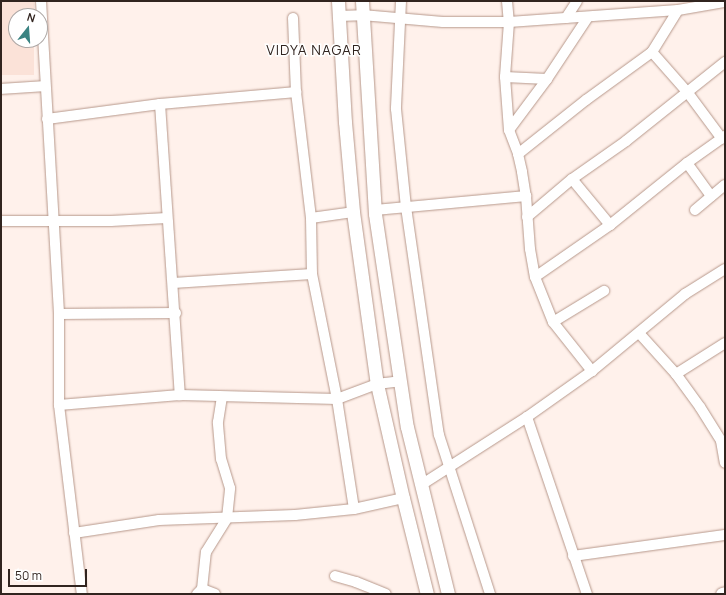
<!DOCTYPE html>
<style>
body{margin:0}
#map{position:relative;width:726px;height:595px;overflow:hidden;background:#fff1eb;font-family:Manrope,sans-serif}
div>[style]{position:absolute}
[style*='--x']{left:calc(var(--x)*1px);top:calc(var(--y)*1px);width:calc(var(--w)*1px);rotate:calc(var(--a)*1deg)}
.built>*{inset:0;background:#fbe2d8}
.roads{filter:drop-shadow(0 0 1px #b7988b) drop-shadow(0 0 1px #b7988b)}
.minor>*{height:10px;margin:-5px;padding:0 5px;transform-origin:5px;border-radius:5px;background:#fff}
.major>*{height:13px;margin:-6.5px;padding:0 6.5px;transform-origin:6.5px;border-radius:6.5px;background:#fff}
span{translate:-50% -50%;white-space:nowrap;text-align:center;line-height:1.15;-webkit-text-stroke:3px #fff;paint-order:stroke}
.neighbourhood-label{font-size:14px;color:#31241f;letter-spacing:1px}
.frame{position:absolute;inset:0;border:2px solid #31241f;pointer-events:none}
.north{position:absolute;left:8px;top:8px;width:40px;height:40px;box-sizing:border-box;background:#fff;border:1px solid #ada7a5;border-radius:50%;rotate:17deg;font-size:11px;font-weight:700;line-height:16px;text-align:center;color:#31241f}
.north::after{content:'';display:block;margin:auto;width:14px;height:18px;background:#3a8382;clip-path:polygon(50% 0,100% 100%,50% 72%,0 100%)}
.scale{position:absolute;left:8px;top:569px;width:79px;height:18px;box-sizing:border-box;border:2px solid #31241f;border-top:0;padding-left:5px;font-size:12px;line-height:14px;white-space:nowrap;color:#31241f;-webkit-text-stroke:3px #fff;paint-order:stroke}
</style>
<div id="map">
<div class="built">
<i style="clip-path:polygon(1px 1px,34px 1px,34px 16px,16px 16px,16px 40px,34px 40px,34px 75px,1px 75px)"></i>
</div>
<div class="roads">
<div class="minor">
<i style="--x:41;--y:1;--w:314;--a:86.7"></i>
<i style="--x:59;--y:314;--w:91;--a:90"></i>
<i style="--x:59;--y:405;--w:190;--a:83.1"></i>
<i style="--x:401;--y:1;--w:108;--a:92.7"></i>
<i style="--x:396;--y:109;--w:99;--a:84.2"></i>
<i style="--x:406;--y:207;--w:230;--a:81.8"></i>
<i style="--x:439;--y:435;--w:167;--a:72.2"></i>
<i style="--x:507;--y:1;--w:21;--a:85"></i>
<i style="--x:509;--y:22;--w:55;--a:94.2"></i>
<i style="--x:505;--y:77;--w:53;--a:85.7"></i>
<i style="--x:509;--y:130;--w:26;--a:69"></i>
<i style="--x:518;--y:154;--w:18;--a:77"></i>
<i style="--x:522;--y:172;--w:24;--a:81"></i>
<i style="--x:526;--y:196;--w:53;--a:85.7"></i>
<i style="--x:530;--y:249;--w:28;--a:80"></i>
<i style="--x:535;--y:277;--w:48;--a:68.2"></i>
<i style="--x:553;--y:322;--w:60;--a:-31.3"></i>
<i style="--x:338;--y:16;--w:24;--a:-2"></i>
<i style="--x:362;--y:15;--w:81;--a:4.9"></i>
<i style="--x:443;--y:22;--w:66;--a:0"></i>
<i style="--x:509;--y:22;--w:169;--a:-4.1"></i>
<i style="--x:678;--y:10;--w:48;--a:-9.7"></i>
<i style="--x:293;--y:18;--w:74;--a:87.7"></i>
<i style="--x:296;--y:92;--w:127;--a:83.2"></i>
<i style="--x:311;--y:218;--w:56;--a:89"></i>
<i style="--x:312;--y:274;--w:127;--a:78.7"></i>
<i style="--x:337;--y:399;--w:111;--a:81.2"></i>
<i style="--x:566;--y:18;--w:20;--a:-57"></i>
<i style="--x:652;--y:52;--w:55;--a:48.7"></i>
<i style="--x:688;--y:93;--w:57;--a:53.5"></i>
<i style="--x:505;--y:77;--w:42;--a:2.7"></i>
<i style="--x:1;--y:89;--w:44;--a:-3.9"></i>
<i style="--x:160;--y:104;--w:292;--a:86.1"></i>
<i style="--x:47;--y:119;--w:114;--a:-7.6"></i>
<i style="--x:160;--y:104;--w:137;--a:-5"></i>
<i style="--x:509;--y:130;--w:64;--a:-53.3"></i>
<i style="--x:547;--y:79;--w:74;--a:-56.5"></i>
<i style="--x:518;--y:154;--w:87;--a:-38.5"></i>
<i style="--x:586;--y:100;--w:82;--a:-36"></i>
<i style="--x:652;--y:52;--w:49;--a:-58.2"></i>
<i style="--x:687;--y:163;--w:41;--a:54"></i>
<i style="--x:572;--y:179;--w:60;--a:50.4"></i>
<i style="--x:375;--y:210;--w:152;--a:-5.3"></i>
<i style="--x:695;--y:210;--w:39;--a:-40"></i>
<i style="--x:527;--y:217;--w:59;--a:-40.2"></i>
<i style="--x:572;--y:179;--w:66;--a:-35.1"></i>
<i style="--x:626;--y:141;--w:127;--a:-38.6"></i>
<i style="--x:311;--y:218;--w:42;--a:-8.1"></i>
<i style="--x:1;--y:221;--w:110;--a:0"></i>
<i style="--x:111;--y:221;--w:56;--a:-3.1"></i>
<i style="--x:535;--y:277;--w:91;--a:-34.7"></i>
<i style="--x:610;--y:225;--w:99;--a:-38.8"></i>
<i style="--x:687;--y:163;--w:47;--a:-35.4"></i>
<i style="--x:173;--y:283;--w:139;--a:-3.7"></i>
<i style="--x:59;--y:314;--w:117;--a:-0.5"></i>
<i style="--x:553;--y:322;--w:63;--a:51.5"></i>
<i style="--x:639;--y:333;--w:55;--a:47.9"></i>
<i style="--x:676;--y:374;--w:41;--a:54"></i>
<i style="--x:700;--y:407;--w:40;--a:58"></i>
<i style="--x:721;--y:441;--w:22;--a:80"></i>
<i style="--x:676;--y:374;--w:58;--a:-32.3"></i>
<i style="--x:59;--y:405;--w:121;--a:-4.7"></i>
<i style="--x:180;--y:395;--w:157;--a:1.5"></i>
<i style="--x:337;--y:399;--w:43;--a:-20.6"></i>
<i style="--x:377;--y:384;--w:23;--a:-7"></i>
<i style="--x:527;--y:417;--w:187;--a:71.3"></i>
<i style="--x:421;--y:485;--w:126;--a:-32.7"></i>
<i style="--x:527;--y:417;--w:80;--a:-35.3"></i>
<i style="--x:592;--y:371;--w:121;--a:-39.6"></i>
<i style="--x:685;--y:294;--w:47;--a:-32"></i>
<i style="--x:74;--y:533;--w:86;--a:-8.7"></i>
<i style="--x:159;--y:520;--w:136;--a:-2.1"></i>
<i style="--x:295;--y:515;--w:59;--a:-5.8"></i>
<i style="--x:354;--y:509;--w:50;--a:-12.7"></i>
<i style="--x:573;--y:556;--w:153;--a:-7.9"></i>
<i style="--x:335;--y:576;--w:22;--a:16"></i>
<i style="--x:356;--y:582;--w:32;--a:22"></i>
<i style="--x:202;--y:589;--w:14;--a:21"></i>
<i style="--x:197;--y:594;--w:7;--a:-45"></i>
<i style="--x:202;--y:589;--w:37;--a:-84"></i>
<i style="--x:206;--y:552;--w:40;--a:-58"></i>
<i style="--x:227;--y:518;--w:30;--a:-84"></i>
<i style="--x:230;--y:488;--w:30;--a:-107"></i>
<i style="--x:221;--y:459;--w:37;--a:-95"></i>
<i style="--x:218;--y:422;--w:25;--a:-81"></i>
</div>
<div class="major">
<i style="--x:338;--y:1;--w:121;--a:86.7"></i>
<i style="--x:345;--y:122;--w:90;--a:84.9"></i>
<i style="--x:353;--y:212;--w:174;--a:82.1"></i>
<i style="--x:377;--y:384;--w:117;--a:77.2"></i>
<i style="--x:403;--y:498;--w:99;--a:76"></i>
<i style="--x:362;--y:1;--w:213;--a:86.5"></i>
<i style="--x:375;--y:214;--w:215;--a:81.5"></i>
<i style="--x:407;--y:427;--w:172;--a:76.2"></i>
<i style="--x:722;--y:594;--w:3;--a:-18"></i>
</div>
</div>
<div class="neighbourhood-label">
<span style="left:314px;top:50px">VIDYA NAGAR</span>
</div>
<div class="frame"></div>
<div class="north">N</div>
<div class="scale">50 m</div>
</div>
